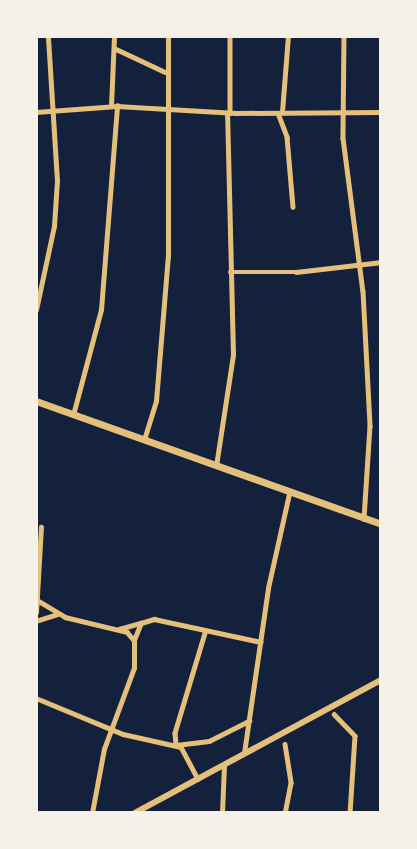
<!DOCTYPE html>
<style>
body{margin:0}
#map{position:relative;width:417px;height:849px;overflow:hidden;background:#14213d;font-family:Spectral,serif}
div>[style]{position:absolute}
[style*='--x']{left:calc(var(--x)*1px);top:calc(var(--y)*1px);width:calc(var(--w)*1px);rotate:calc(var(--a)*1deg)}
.minor>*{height:4.5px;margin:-2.25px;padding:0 2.25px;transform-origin:2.25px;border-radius:2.25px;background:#e5c07b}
.secondary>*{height:5.5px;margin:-2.75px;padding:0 2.75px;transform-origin:2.75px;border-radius:2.75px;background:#e5c07b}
.primary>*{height:7px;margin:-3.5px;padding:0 3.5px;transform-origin:3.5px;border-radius:3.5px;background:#e5c07b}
span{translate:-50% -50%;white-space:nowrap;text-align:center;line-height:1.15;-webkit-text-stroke:4px #f6f1e7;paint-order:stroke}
.frame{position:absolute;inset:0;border:38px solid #f6f1e7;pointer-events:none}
</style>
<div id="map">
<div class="minor">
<i style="--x:230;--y:36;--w:77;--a:90"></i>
<i style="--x:344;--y:36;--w:102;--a:90.6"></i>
<i style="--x:343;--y:138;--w:154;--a:82.6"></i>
<i style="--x:363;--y:291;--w:135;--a:87"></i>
<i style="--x:370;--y:426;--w:93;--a:93.7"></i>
<i style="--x:114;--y:48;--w:56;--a:25.2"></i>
<i style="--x:111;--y:106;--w:70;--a:-87.5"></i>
<i style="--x:36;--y:112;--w:81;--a:-4.2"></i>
<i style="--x:117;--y:106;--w:119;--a:3.4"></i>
<i style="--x:236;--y:113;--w:145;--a:-0.4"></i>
<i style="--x:282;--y:112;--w:76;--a:-85.5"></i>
<i style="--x:278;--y:113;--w:26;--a:69"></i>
<i style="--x:287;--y:137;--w:70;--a:85.1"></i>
<i style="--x:230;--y:272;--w:66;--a:0"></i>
<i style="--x:296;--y:272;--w:86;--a:-6.7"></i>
<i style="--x:36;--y:310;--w:86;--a:-77.9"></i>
<i style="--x:54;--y:226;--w:45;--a:-86.2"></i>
<i style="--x:57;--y:181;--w:145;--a:-93.6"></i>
<i style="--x:73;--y:415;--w:109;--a:-75.1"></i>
<i style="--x:101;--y:310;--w:205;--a:-85.5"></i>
<i style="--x:144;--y:440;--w:41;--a:-72.9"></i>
<i style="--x:156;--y:401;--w:145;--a:-85.3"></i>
<i style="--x:168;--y:256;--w:220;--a:-90"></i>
<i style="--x:216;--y:466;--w:112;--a:-81.3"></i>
<i style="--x:233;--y:355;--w:242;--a:-91.4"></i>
<i style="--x:37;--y:600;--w:33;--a:31"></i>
<i style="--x:65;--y:617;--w:64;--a:13.6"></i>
<i style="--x:127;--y:632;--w:11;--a:49"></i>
<i style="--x:36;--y:613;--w:86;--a:-86.7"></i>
<i style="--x:36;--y:621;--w:22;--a:-18"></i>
<i style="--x:119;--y:629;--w:22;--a:-16"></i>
<i style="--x:205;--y:633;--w:104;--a:106.7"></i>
<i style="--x:175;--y:733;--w:12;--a:85"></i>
<i style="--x:176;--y:745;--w:33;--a:-7"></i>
<i style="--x:209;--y:741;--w:45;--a:-26.6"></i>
<i style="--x:36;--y:698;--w:94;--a:22.5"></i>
<i style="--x:123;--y:734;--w:59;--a:12.6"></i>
<i style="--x:181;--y:747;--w:36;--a:62"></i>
<i style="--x:334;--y:714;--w:30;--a:46"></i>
<i style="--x:355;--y:736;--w:77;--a:93.7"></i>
<i style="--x:285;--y:744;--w:39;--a:81"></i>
<i style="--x:291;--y:783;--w:31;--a:101"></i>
<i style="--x:244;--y:753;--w:167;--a:-81.7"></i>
<i style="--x:268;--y:588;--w:96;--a:-77.4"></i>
<i style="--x:92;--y:813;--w:65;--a:-79.4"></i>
<i style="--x:104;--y:749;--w:86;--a:-69.7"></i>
<i style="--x:134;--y:668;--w:28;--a:-90"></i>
<i style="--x:134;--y:640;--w:18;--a:-68"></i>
<i style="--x:141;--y:623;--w:14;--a:-17"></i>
<i style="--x:154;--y:619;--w:109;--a:12.1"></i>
<i style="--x:222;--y:813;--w:47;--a:-87.6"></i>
</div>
<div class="secondary">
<i style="--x:135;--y:813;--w:280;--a:-28.4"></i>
</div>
<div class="primary">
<i style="--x:36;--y:401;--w:366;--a:19.6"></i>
</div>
<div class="frame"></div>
</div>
